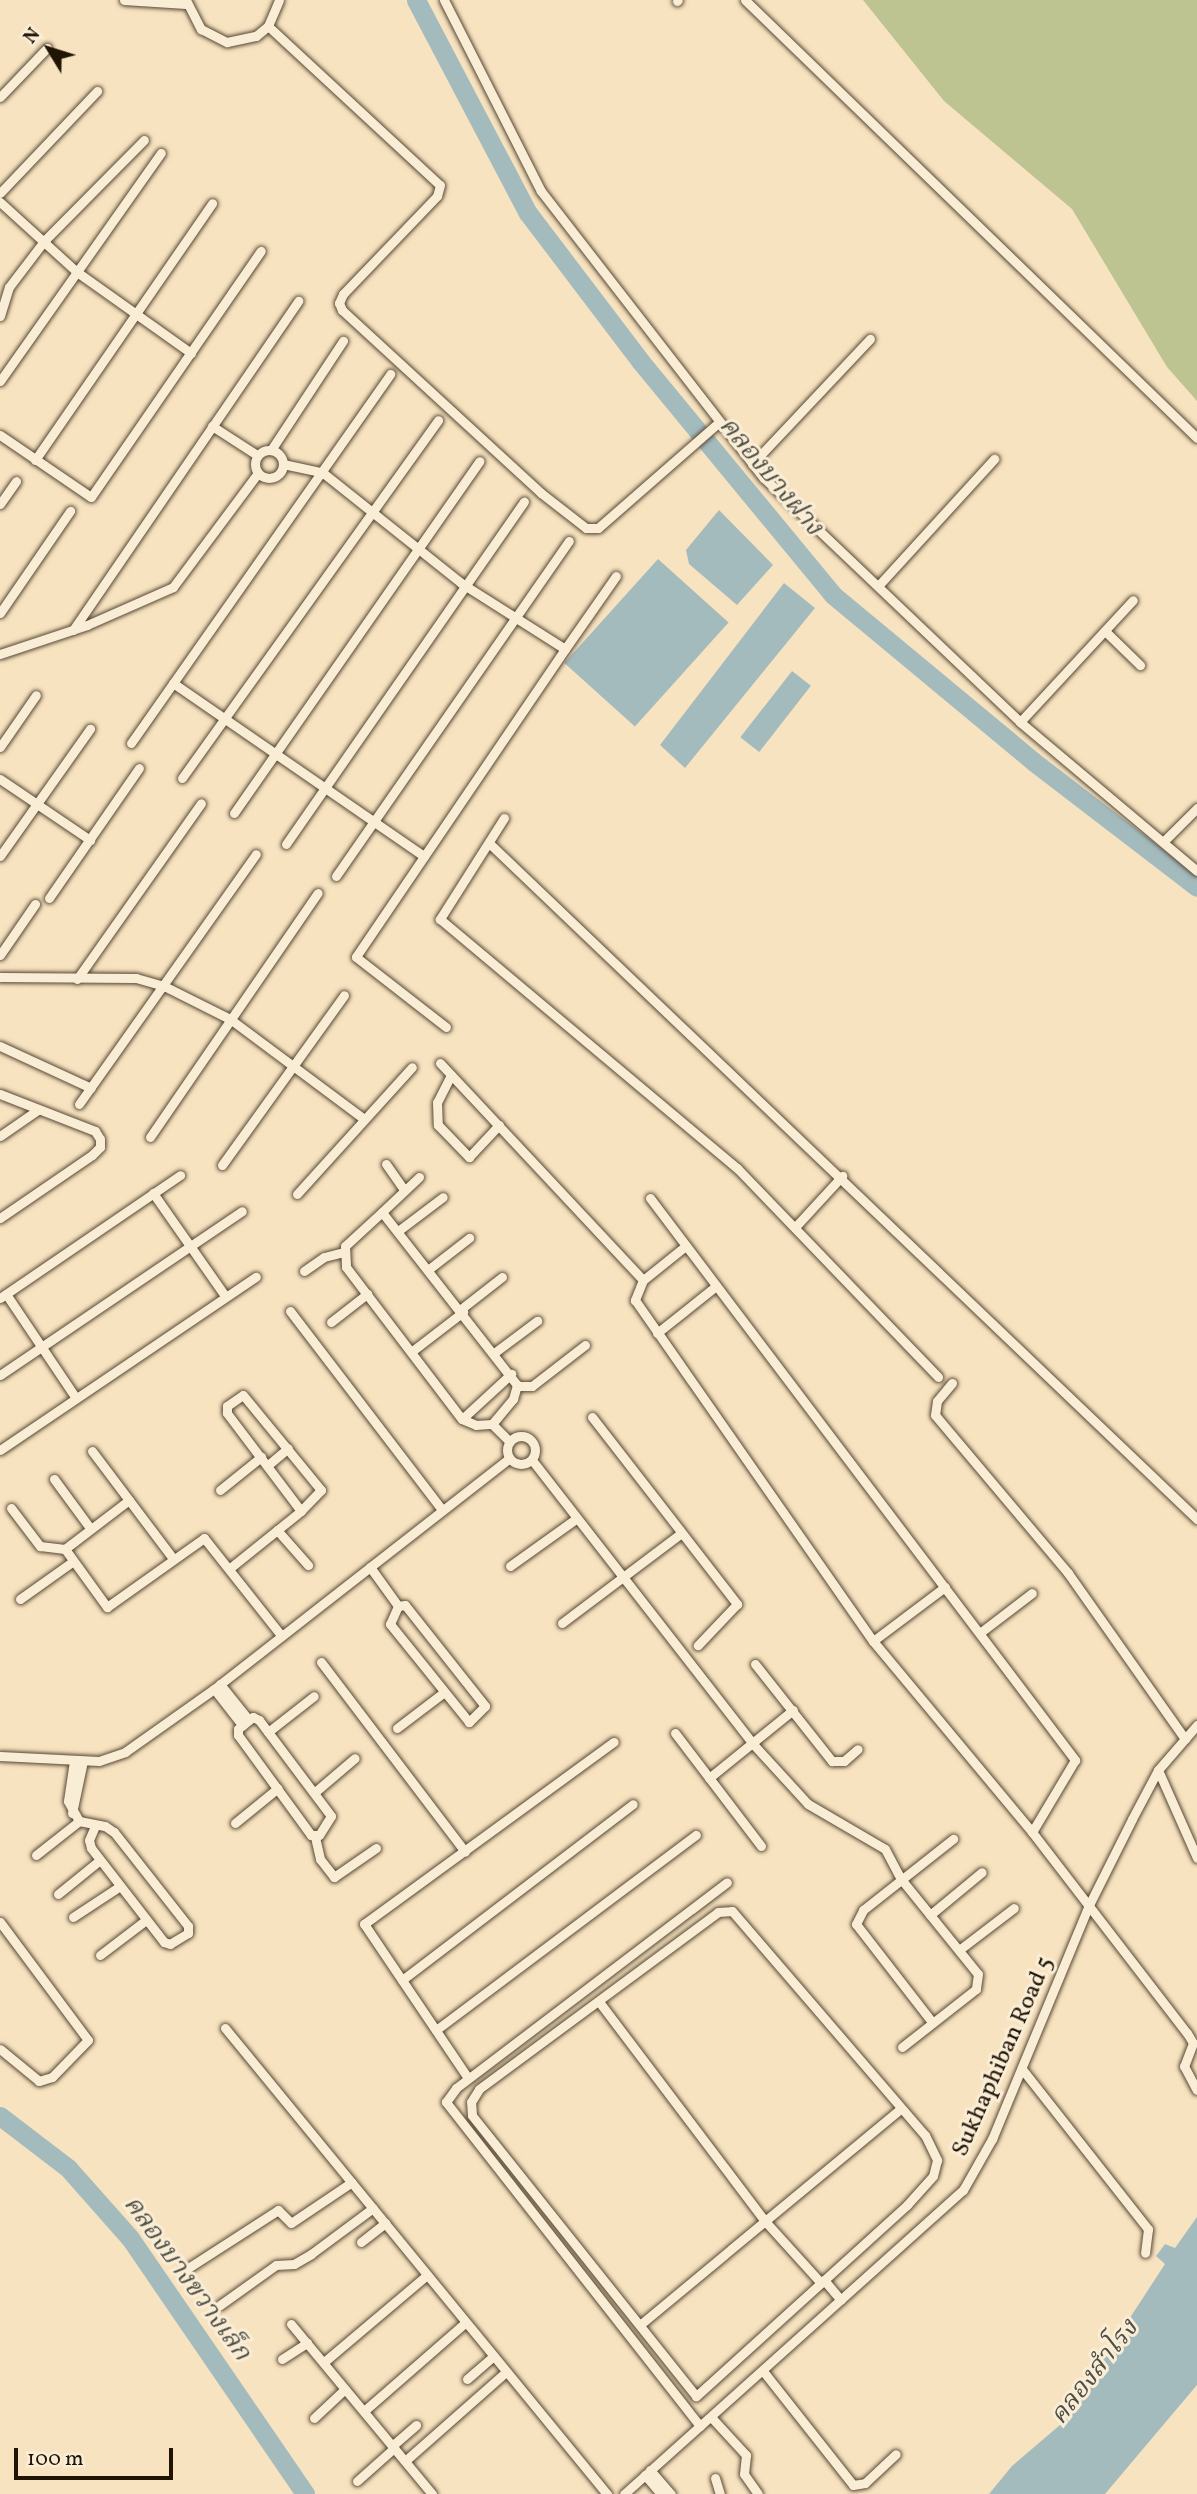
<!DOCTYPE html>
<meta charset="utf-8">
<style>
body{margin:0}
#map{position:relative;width:1197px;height:2494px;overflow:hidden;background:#f8e3c0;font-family:Vollkorn,"Noto Serif Thai",serif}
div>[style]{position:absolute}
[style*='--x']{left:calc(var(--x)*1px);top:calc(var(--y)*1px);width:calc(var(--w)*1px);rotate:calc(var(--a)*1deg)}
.green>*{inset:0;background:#bdc492}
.water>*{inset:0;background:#a4bbbe;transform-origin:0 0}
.river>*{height:19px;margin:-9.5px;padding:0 9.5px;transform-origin:9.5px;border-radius:9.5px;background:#a4bbbe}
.roads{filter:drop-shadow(0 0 2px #564834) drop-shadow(0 0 2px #564834)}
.street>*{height:9px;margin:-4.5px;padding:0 4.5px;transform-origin:4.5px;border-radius:4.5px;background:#faedd6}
.street>.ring{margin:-4.5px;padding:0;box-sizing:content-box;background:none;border:9px solid #faedd6;border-radius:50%}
span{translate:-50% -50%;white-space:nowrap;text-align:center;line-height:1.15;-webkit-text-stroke:6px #faedd6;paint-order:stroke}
.street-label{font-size:24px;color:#201405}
.water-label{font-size:26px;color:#4e4e46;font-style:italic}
.north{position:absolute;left:14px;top:14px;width:70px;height:70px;-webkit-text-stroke:5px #faedd6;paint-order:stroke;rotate:308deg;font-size:19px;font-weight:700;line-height:28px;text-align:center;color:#201405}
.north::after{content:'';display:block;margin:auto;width:24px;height:32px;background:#201405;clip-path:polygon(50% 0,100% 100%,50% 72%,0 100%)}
.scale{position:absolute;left:14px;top:2448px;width:159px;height:32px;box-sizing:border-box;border:4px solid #201405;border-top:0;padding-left:9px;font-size:21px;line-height:24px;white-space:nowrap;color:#201405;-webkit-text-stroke:5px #faedd6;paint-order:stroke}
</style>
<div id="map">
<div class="green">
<i style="clip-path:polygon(863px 0,1197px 0,1197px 401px,1167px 367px,1072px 209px,944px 101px)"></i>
</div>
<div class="water">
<i style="clip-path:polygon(719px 510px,773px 565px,737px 605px,689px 564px,686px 550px)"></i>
<i style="left:658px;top:559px;width:95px;height:140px;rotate:42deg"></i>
<i style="clip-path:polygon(784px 583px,815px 608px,685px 768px,660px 745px)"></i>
<i style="left:792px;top:671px;width:24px;height:84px;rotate:38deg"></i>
<i style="clip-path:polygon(1197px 2217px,1197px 2385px,1105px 2494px,989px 2494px,1012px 2466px,1060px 2425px,1165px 2264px,1156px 2256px,1165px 2244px,1175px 2248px)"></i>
</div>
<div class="river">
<i style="--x:416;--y:0;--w:241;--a:62.3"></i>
<i style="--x:528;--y:213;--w:187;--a:52.8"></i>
<i style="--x:641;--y:362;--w:302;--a:50.5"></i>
<i style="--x:833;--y:595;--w:261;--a:39.7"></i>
<i style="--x:1034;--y:762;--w:205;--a:37.5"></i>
<i style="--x:0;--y:2116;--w:86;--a:37.4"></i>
<i style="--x:68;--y:2168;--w:94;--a:48.5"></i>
<i style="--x:130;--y:2238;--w:310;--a:55.6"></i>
</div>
<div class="roads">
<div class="street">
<i style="--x:124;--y:0;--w:62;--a:3.7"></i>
<i style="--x:186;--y:0;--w:33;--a:63"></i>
<i style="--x:201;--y:29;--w:29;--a:27"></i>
<i style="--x:227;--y:42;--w:30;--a:-12"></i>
<i style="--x:256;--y:36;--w:16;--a:-40"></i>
<i style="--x:268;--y:26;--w:28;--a:-67"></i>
<i style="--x:444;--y:0;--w:214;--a:63.1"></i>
<i style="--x:541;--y:191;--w:363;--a:52.2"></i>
<i style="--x:764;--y:478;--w:354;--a:43.6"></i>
<i style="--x:1020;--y:722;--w:231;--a:40.1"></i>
<i style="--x:745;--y:0;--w:629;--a:44.1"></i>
<i style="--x:677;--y:1;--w:1;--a:-45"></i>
<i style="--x:268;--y:26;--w:234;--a:42.8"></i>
<i style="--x:440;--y:185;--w:11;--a:105"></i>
<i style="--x:437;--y:196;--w:136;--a:133.8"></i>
<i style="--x:343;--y:294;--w:10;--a:114"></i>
<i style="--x:339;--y:303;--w:8;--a:67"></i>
<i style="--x:342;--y:310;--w:270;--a:42.6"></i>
<i style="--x:541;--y:493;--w:57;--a:37.9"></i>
<i style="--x:586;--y:528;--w:12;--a:0"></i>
<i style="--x:598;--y:528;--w:159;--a:-41.2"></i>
<i style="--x:0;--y:97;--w:68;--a:-46.2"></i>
<i style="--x:0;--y:193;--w:141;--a:-46.4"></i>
<i style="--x:0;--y:202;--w:104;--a:42.3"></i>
<i style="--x:77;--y:272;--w:140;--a:35.4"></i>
<i style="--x:0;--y:316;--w:30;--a:-73"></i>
<i style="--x:9;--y:287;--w:58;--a:-52.7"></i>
<i style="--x:44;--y:241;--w:142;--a:-45.3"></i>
<i style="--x:0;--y:381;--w:279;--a:-54.8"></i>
<i style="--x:212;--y:426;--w:54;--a:32.8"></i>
<i style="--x:0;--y:435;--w:110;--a:34.3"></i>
<i style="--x:91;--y:497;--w:299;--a:-55.4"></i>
<i class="ring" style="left:255px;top:450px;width:19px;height:19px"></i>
<i style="--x:271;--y:450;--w:131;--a:-56.6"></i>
<i style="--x:35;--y:460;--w:312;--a:-55.4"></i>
<i style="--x:283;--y:464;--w:40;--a:12"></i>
<i style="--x:322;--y:472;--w:178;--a:38.6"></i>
<i style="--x:461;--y:583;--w:123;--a:32.4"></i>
<i style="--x:565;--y:649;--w:372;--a:124.2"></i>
<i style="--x:356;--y:957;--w:114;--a:37.9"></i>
<i style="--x:752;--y:464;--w:172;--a:-46.7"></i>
<i style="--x:0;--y:504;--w:28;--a:-55"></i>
<i style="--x:879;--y:585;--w:171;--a:-47.6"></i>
<i style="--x:0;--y:613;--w:124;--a:-55.5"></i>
<i style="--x:73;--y:630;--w:399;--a:-55.6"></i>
<i style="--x:1105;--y:631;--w:49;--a:44.2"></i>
<i style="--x:565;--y:649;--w:89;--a:-55.1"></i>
<i style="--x:0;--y:654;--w:92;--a:-18.4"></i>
<i style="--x:87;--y:625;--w:94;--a:-23.8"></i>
<i style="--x:173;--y:587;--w:142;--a:-53.3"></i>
<i style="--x:173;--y:683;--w:305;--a:34.6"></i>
<i style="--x:1020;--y:722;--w:166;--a:-47.2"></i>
<i style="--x:131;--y:743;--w:451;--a:-54.9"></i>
<i style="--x:0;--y:747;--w:63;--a:-55.3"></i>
<i style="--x:182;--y:778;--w:440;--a:-54.4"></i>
<i style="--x:0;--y:779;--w:109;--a:34.1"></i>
<i style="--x:234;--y:813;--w:429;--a:-55.1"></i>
<i style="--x:504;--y:818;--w:120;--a:122.4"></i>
<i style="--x:440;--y:919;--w:388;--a:40"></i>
<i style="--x:737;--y:1168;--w:290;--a:46.1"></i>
<i style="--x:1163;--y:842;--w:48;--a:-45"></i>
<i style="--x:489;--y:843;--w:979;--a:43.68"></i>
<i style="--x:286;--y:844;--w:417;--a:-55.2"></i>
<i style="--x:0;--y:856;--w:156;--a:-54.7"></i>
<i style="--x:336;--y:876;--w:408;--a:-55.2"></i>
<i style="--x:49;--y:898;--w:158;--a:-55.3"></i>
<i style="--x:0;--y:955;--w:62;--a:-55.5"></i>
<i style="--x:0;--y:977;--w:136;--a:0.4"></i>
<i style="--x:136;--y:978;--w:29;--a:16"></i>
<i style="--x:164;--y:986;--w:74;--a:26.6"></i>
<i style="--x:230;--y:1019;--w:167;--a:36.7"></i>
<i style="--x:77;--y:979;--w:215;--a:-54.8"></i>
<i style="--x:0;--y:1046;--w:100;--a:24.8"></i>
<i style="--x:440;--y:1063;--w:297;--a:46.9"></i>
<i style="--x:451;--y:1075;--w:30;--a:117"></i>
<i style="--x:437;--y:1102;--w:23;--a:88"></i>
<i style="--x:438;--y:1125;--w:45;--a:45.9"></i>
<i style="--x:469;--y:1157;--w:44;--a:-46.8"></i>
<i style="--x:0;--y:1094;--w:102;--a:21.3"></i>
<i style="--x:95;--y:1131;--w:9;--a:58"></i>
<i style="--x:100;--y:1139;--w:8;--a:90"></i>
<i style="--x:100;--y:1147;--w:11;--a:135"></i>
<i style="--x:92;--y:1155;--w:112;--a:145.6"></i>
<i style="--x:79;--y:1104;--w:306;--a:-54.7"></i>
<i style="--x:0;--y:1136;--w:47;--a:-34.7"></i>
<i style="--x:150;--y:1137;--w:296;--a:-55.5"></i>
<i style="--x:386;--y:1164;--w:29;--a:55"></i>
<i style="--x:222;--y:1165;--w:209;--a:-54.3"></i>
<i style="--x:153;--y:1193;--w:126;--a:55"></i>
<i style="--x:297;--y:1194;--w:171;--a:-47.8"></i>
<i style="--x:650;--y:1198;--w:705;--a:52.9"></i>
<i style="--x:1075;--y:1760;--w:84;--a:120.8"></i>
<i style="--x:382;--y:1212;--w:51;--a:-43.4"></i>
<i style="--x:797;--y:1225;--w:67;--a:-47.4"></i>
<i style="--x:398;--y:1231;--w:56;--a:-37.1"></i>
<i style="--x:683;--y:1248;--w:51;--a:141.3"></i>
<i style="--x:643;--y:1280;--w:22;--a:112"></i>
<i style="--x:635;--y:1300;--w:416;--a:55.1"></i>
<i style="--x:873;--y:1641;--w:249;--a:50.2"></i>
<i style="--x:1032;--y:1832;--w:254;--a:52.4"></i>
<i style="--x:1187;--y:2033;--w:12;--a:59"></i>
<i style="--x:1193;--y:2043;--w:25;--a:111"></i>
<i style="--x:1184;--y:2066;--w:27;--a:62"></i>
<i style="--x:429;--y:1269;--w:51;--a:-37.8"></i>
<i style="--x:304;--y:1271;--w:24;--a:-35"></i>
<i style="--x:324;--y:1257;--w:21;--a:-14"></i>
<i style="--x:6;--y:1294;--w:125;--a:56.1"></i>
<i style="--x:0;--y:1298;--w:218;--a:-34.3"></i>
<i style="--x:461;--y:1309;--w:52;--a:-38"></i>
<i style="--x:290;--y:1311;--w:250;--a:52.6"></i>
<i style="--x:331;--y:1322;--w:46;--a:-37.9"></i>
<i style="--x:657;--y:1333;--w:75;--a:-38.5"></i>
<i style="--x:411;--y:1352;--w:66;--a:-37.6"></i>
<i style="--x:494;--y:1353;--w:54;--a:-36.7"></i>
<i style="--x:0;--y:1375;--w:292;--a:-34.1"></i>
<i style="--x:952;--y:1383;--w:23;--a:130"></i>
<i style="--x:937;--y:1401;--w:14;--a:98"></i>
<i style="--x:935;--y:1415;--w:207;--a:49.9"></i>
<i style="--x:1068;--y:1573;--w:203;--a:54.8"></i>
<i style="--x:517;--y:1386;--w:15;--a:0"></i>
<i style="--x:532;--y:1386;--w:67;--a:-37.7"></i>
<i style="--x:592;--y:1417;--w:237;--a:52.2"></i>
<i style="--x:737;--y:1604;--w:57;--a:133.6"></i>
<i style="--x:462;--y:1419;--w:67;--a:-42.6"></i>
<i style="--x:492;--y:1424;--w:33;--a:-50"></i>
<i style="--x:513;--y:1399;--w:15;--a:-74"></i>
<i style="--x:517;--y:1385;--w:219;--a:-128"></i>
<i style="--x:382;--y:1212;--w:50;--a:137.4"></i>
<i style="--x:345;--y:1246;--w:21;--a:87"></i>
<i style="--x:346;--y:1267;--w:191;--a:52.7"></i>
<i style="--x:462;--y:1419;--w:15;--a:23"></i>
<i style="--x:476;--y:1425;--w:16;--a:-4"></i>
<i style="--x:492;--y:1424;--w:25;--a:45"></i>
<i class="ring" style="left:507px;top:1436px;width:19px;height:19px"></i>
<i style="--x:0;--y:1450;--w:309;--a:-34.1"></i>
<i style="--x:92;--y:1451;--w:133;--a:53"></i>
<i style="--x:532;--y:1460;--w:360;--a:52.1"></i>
<i style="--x:753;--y:1744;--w:81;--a:47.5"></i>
<i style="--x:808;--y:1804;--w:89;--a:30.3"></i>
<i style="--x:885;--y:1849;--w:34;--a:62"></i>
<i style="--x:901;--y:1879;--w:122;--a:51"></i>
<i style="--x:978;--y:1974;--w:15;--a:98"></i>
<i style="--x:976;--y:1989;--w:94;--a:141.9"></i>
<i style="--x:268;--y:1465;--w:26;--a:-40"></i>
<i style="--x:54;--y:1479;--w:61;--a:53.7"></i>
<i style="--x:220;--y:1490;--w:53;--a:-38.8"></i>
<i style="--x:129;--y:1500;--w:81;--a:142.6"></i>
<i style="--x:65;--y:1549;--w:72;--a:54.1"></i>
<i style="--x:107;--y:1607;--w:119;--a:-35.4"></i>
<i style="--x:204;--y:1538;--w:124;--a:51.6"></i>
<i style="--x:11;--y:1508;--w:48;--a:52.7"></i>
<i style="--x:40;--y:1546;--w:25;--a:7"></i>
<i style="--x:277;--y:1530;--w:47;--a:48.5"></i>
<i style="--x:510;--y:1566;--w:82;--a:-35.6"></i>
<i style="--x:370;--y:1567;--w:48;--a:54.3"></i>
<i style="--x:230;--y:1568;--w:91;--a:-38.8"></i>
<i style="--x:301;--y:1511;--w:123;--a:-127.1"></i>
<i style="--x:227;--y:1413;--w:7;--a:-90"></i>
<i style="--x:227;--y:1406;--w:19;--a:-35"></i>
<i style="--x:243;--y:1395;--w:123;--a:50.6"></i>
<i style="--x:321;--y:1490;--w:29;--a:134"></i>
<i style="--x:20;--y:1599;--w:64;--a:-35.4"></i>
<i style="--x:405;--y:1605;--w:129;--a:51.6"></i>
<i style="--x:485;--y:1706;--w:23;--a:135"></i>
<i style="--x:469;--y:1722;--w:126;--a:-128.9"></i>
<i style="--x:390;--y:1624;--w:20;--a:-66"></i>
<i style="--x:398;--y:1606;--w:7;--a:-8"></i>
<i style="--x:562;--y:1623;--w:148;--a:-37"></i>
<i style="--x:981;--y:1632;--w:64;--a:-37.4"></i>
<i style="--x:873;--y:1641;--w:90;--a:-36.9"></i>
<i style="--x:321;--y:1662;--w:238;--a:52.8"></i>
<i style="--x:755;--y:1664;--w:124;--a:51.6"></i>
<i style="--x:832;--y:1761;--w:12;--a:0"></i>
<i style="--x:844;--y:1761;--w:18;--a:-41"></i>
<i style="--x:220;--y:1684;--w:45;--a:51.3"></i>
<i style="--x:214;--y:1689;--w:46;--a:52.1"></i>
<i style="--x:253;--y:1717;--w:7;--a:27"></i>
<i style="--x:259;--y:1720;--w:120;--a:53.1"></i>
<i style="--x:331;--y:1816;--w:22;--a:122"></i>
<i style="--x:319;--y:1835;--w:8;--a:180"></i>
<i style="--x:311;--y:1835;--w:124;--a:-126.1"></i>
<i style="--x:238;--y:1735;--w:6;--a:-90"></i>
<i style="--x:238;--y:1729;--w:19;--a:-39"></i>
<i style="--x:397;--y:1728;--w:58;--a:-37.3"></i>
<i style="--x:268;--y:1732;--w:58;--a:-38"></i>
<i style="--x:675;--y:1733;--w:142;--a:52.7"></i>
<i style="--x:0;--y:1756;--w:99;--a:2.9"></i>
<i style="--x:99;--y:1761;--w:28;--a:-19"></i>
<i style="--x:125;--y:1752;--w:109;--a:-35.3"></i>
<i style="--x:214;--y:1689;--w:373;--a:-38"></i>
<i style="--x:1158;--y:1770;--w:96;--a:66.1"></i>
<i style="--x:709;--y:1778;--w:108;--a:-39"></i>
<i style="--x:315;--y:1792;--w:52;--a:-40.4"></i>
<i style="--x:72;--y:1813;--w:53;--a:-78.1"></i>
<i style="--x:79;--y:1821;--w:26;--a:11"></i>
<i style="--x:105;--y:1826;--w:11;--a:34"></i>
<i style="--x:114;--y:1832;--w:120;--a:51.8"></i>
<i style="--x:188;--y:1926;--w:7;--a:90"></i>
<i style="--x:188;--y:1933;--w:21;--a:149"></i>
<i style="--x:170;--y:1944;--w:6;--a:-162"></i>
<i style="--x:164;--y:1942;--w:119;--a:-127.8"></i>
<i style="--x:91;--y:1848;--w:8;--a:-104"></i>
<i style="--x:89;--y:1840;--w:15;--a:-67"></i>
<i style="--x:235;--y:1823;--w:55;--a:-39.1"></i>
<i style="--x:315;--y:1837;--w:23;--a:77"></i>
<i style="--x:320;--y:1859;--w:23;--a:52"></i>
<i style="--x:334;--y:1877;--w:51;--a:-34.6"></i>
<i style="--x:36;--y:1855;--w:55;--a:-38.3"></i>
<i style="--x:79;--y:1821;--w:23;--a:-119"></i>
<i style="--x:68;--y:1801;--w:40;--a:-81.5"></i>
<i style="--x:58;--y:1894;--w:54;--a:-39"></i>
<i style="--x:732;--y:1911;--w:296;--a:49.3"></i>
<i style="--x:925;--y:2135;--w:28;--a:64"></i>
<i style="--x:937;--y:2160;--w:16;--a:104"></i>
<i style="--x:933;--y:2176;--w:39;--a:132"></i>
<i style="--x:907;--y:2205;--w:285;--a:137.8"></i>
<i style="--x:696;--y:2396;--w:359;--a:-128.6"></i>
<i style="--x:472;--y:2115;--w:13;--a:-94"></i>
<i style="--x:471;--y:2102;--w:15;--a:-58"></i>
<i style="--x:479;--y:2089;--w:297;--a:-36.5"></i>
<i style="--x:718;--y:1912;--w:14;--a:-4"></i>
<i style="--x:930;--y:1915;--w:67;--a:-39.6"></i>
<i style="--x:73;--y:1917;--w:56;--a:-33.4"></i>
<i style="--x:0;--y:1922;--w:147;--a:53.3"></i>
<i style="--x:88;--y:2040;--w:52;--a:134.2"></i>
<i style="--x:52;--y:2077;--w:14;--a:163"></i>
<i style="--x:39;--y:2081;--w:50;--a:-140.6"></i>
<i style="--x:959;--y:1950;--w:69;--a:-37.4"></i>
<i style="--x:100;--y:1955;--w:58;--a:-37.3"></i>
<i style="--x:402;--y:1980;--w:290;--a:-37.3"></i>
<i style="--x:600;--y:2003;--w:273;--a:52.9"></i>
<i style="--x:765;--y:2221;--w:161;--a:140.3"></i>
<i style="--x:932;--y:2022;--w:124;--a:-127.8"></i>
<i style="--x:856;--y:1924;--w:16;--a:-63"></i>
<i style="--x:863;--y:1910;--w:115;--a:-38.3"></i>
<i style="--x:225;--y:2028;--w:603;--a:50.66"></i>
<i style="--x:436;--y:2030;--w:325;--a:-36.9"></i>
<i style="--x:1022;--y:2069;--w:204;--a:51.8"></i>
<i style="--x:1148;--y:2229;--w:24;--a:97"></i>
<i style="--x:468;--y:2078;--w:186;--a:-124"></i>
<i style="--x:364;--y:1924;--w:309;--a:-36.1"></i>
<i style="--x:361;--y:2242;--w:31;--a:-38"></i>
<i style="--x:185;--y:2270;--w:111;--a:-32.8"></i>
<i style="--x:278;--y:2210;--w:18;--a:45"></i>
<i style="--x:291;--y:2223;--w:73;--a:-33.9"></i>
<i style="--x:824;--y:2280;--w:26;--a:50"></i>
<i style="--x:821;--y:2283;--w:84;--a:-132.1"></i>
<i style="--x:765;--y:2221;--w:174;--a:-39.6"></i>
<i style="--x:220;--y:2305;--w:69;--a:-35.5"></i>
<i style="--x:276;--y:2265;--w:18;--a:-3"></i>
<i style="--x:294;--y:2264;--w:20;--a:-30"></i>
<i style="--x:311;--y:2254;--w:77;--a:-36.6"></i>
<i style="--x:291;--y:2324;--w:221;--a:50.3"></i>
<i style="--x:282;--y:2359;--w:30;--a:-33"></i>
<i style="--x:324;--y:2362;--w:135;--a:-40.2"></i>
<i style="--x:763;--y:2371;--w:145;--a:51.7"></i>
<i style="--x:853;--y:2485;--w:12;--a:-9"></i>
<i style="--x:865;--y:2483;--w:42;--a:-43.1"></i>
<i style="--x:467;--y:2379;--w:35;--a:-41"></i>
<i style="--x:364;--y:2411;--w:134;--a:-41.1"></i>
<i style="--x:711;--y:2417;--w:52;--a:47.4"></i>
<i style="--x:746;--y:2455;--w:19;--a:96"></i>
<i style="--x:744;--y:2474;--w:24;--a:55"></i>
<i style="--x:314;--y:2418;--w:42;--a:-43.1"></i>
<i style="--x:700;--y:2426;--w:412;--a:-128.1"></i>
<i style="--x:446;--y:2102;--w:17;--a:-54"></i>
<i style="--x:456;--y:2088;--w:340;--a:-37.2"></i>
<i style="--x:392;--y:2446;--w:32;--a:-41"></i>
<i style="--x:405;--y:2461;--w:135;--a:-41.4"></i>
<i style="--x:650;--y:2470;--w:32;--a:49"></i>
<i style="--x:645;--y:2475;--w:25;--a:50"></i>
<i style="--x:715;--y:2478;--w:17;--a:73"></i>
<i style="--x:357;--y:2481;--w:50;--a:-41.7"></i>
<i style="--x:624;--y:2494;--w:455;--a:-41.9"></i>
<i style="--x:963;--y:2190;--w:59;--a:-60.4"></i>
<i style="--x:992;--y:2139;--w:253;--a:-67.5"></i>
<i style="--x:1089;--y:1905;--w:96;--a:-63.4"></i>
<i style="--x:1132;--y:1819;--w:55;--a:-62"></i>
<i style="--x:1158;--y:1770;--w:60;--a:-49.1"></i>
</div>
</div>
<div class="street-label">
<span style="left:1004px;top:2057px;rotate:-66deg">Sukhaphiban Road 5</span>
</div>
<div class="water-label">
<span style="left:770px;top:477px;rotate:50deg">คลองบางฝาง</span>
<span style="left:186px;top:2279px;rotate:54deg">คลองบางขวางเล็ก</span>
<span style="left:1095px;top:2373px;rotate:-52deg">คลองสำโรง</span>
</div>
<div class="north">N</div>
<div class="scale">100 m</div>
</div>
